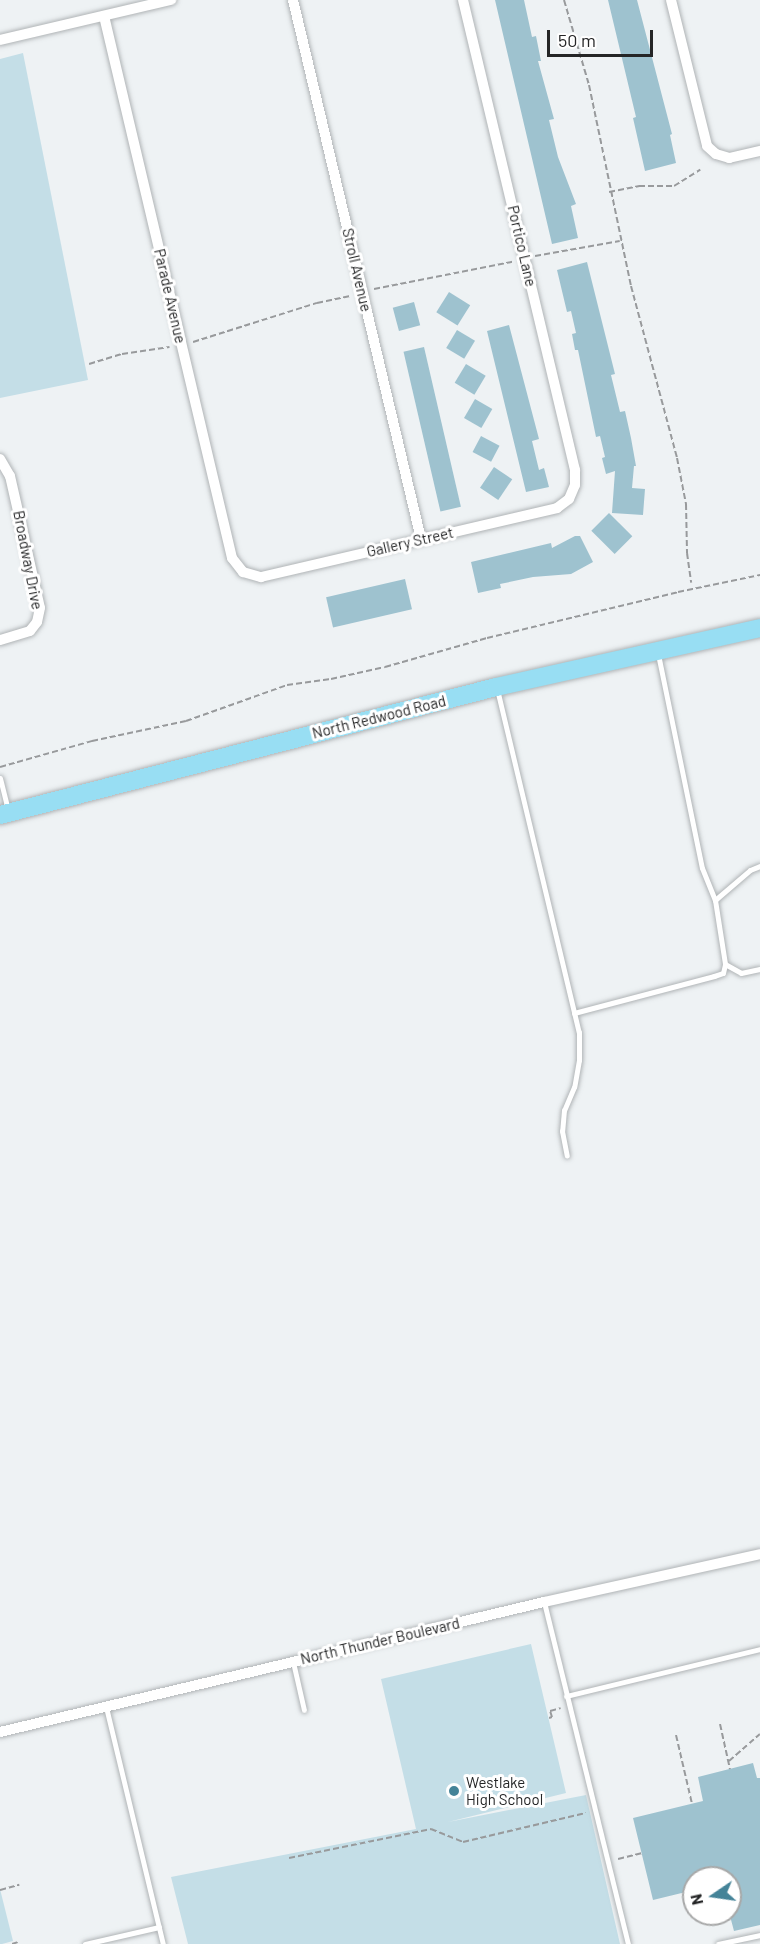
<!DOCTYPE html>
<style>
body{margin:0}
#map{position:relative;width:760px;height:1944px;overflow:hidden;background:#eef2f4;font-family:Barlow,sans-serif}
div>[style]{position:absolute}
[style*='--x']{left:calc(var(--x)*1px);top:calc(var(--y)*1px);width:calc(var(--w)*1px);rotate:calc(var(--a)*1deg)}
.green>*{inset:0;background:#c4dee7}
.building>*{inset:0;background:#9ec2cf;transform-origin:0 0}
.path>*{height:2px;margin-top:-1px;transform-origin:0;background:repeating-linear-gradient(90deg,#989a9c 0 6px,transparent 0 9px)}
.roads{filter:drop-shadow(0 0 2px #b0b4b6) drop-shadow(0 0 2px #b0b4b6)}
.lane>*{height:5px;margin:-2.5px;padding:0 2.5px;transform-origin:2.5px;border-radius:2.5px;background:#fff}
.street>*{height:10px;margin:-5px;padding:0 5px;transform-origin:5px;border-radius:5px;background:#fff}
.primary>*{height:18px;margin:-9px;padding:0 9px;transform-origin:9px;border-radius:9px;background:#98def3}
.dots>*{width:16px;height:16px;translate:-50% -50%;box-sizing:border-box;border:3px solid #fff;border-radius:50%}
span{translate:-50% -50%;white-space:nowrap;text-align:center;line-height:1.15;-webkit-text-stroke:6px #fff;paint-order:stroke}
.street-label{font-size:15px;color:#242526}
.poi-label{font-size:15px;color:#242526}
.left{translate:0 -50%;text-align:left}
.north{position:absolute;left:682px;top:1866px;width:60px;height:60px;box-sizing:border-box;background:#fff;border:2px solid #a7a8a8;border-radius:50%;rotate:257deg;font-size:16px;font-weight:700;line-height:24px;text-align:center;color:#242526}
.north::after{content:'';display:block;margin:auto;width:21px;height:27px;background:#448398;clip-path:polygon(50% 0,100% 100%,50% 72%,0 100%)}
.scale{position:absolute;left:547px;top:30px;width:106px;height:27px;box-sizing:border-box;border:3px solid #242526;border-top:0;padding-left:8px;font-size:18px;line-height:21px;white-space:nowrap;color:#242526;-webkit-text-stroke:4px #fff;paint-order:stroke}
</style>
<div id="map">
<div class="green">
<i style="clip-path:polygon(23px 53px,88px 380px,0 398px,0 59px)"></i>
<i style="clip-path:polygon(531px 1644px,566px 1793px,448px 1822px,586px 1795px,620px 1944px,188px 1944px,171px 1877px,416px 1829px,381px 1679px)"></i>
<i style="clip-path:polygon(0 1889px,13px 1941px,2px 1944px,0 1944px)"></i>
</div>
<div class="building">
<i style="clip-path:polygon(495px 0,524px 0,532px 37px,536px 36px,541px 61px,538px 61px,554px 119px,549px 120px,558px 157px,576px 204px,571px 206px,578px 238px,552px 244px)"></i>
<i style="clip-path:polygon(608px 0,637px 0,672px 134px,670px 135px,676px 163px,645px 171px,633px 118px,636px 117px)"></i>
<i style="clip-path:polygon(587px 262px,615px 374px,611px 375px,620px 412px,625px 411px,631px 438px,636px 466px,634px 466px,632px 488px,645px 489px,643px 515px,612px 513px,615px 471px,606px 474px,602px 458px,605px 457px,600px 436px,596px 437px,578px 350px,575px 350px,572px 334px,576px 333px,571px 311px,567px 312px,557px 270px)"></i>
<i style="left:449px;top:292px;width:25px;height:24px;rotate:32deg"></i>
<i style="left:414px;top:302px;width:24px;height:22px;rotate:75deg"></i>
<i style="clip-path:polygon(509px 325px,539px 439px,532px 441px,539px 470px,544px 468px,549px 487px,526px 492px,487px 331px)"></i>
<i style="left:457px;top:330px;width:21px;height:21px;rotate:31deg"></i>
<i style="left:424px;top:347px;width:164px;height:21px;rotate:77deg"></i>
<i style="left:466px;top:364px;width:23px;height:22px;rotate:31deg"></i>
<i style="left:475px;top:399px;width:20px;height:22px;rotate:30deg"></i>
<i style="left:481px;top:436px;width:21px;height:18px;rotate:28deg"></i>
<i style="left:494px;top:467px;width:22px;height:25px;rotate:34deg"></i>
<i style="left:609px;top:513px;width:33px;height:25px;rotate:45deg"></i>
<i style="clip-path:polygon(575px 536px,580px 536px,593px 562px,571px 574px,533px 577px,500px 584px,501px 588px,478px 593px,471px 562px,551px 543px,552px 548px)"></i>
<i style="left:405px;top:579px;width:31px;height:81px;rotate:77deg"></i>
<i style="clip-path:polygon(753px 1763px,757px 1778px,760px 1778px,760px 1925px,734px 1931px,730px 1916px,730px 1878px,694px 1878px,694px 1890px,653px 1900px,633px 1818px,703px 1801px,698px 1777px)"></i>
</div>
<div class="path">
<i style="--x:564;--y:0;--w:89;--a:73.6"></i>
<i style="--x:589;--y:85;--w:205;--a:78.2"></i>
<i style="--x:631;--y:286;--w:178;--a:75"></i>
<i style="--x:677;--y:458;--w:47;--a:78.9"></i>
<i style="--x:686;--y:504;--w:49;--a:88.8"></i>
<i style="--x:687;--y:553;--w:30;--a:82"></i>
<i style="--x:609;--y:192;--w:31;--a:-11"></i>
<i style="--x:639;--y:186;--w:35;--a:0"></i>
<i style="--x:674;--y:186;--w:31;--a:-32"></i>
<i style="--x:535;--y:256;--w:86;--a:-10"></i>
<i style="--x:374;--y:289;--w:141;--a:-11.1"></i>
<i style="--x:193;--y:342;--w:130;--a:-17.5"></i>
<i style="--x:317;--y:303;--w:35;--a:-12"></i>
<i style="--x:89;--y:364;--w:34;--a:-17"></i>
<i style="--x:122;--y:354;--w:48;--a:-8.5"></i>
<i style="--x:0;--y:767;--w:96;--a:-15.8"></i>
<i style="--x:92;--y:741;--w:96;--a:-12"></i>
<i style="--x:186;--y:721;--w:107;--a:-19.6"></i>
<i style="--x:287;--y:685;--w:44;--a:-7.8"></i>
<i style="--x:331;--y:679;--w:55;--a:-12.5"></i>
<i style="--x:385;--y:667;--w:106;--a:-15.9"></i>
<i style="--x:487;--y:638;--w:196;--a:-13.5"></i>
<i style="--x:678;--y:592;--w:84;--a:-11.7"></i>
<i style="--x:549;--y:1718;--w:3;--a:-18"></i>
<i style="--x:552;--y:1717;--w:6;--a:-108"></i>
<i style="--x:550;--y:1711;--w:11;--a:-15"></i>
<i style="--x:720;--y:1724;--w:46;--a:77.5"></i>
<i style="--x:676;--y:1735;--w:71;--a:76.9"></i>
<i style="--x:729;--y:1761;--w:41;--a:-41.1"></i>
<i style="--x:289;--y:1858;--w:145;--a:-11.5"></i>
<i style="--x:431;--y:1829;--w:35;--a:22"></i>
<i style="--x:463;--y:1842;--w:126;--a:-13.3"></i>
<i style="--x:618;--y:1859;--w:25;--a:-14"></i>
<i style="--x:0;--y:1890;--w:20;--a:-15"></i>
<i style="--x:12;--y:1944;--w:6;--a:-18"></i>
</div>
<div class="roads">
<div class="lane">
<i style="--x:658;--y:654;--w:218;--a:78.4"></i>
<i style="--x:702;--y:868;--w:35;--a:68"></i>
<i style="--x:715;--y:900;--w:65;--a:81.1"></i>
<i style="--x:725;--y:964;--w:18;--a:29"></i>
<i style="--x:741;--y:973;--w:19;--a:-12"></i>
<i style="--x:497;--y:689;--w:353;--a:76.6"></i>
<i style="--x:579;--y:1032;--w:28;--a:90"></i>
<i style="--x:579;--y:1060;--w:27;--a:100"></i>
<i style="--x:574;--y:1087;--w:25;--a:113"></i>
<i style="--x:564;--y:1110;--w:21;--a:95"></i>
<i style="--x:562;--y:1131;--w:25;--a:79"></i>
<i style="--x:0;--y:778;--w:32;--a:76"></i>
<i style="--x:715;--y:900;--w:46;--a:-40.6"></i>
<i style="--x:750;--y:870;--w:11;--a:-22"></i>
<i style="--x:574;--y:1013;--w:145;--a:-14.8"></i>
<i style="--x:714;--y:976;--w:9;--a:-18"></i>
<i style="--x:723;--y:973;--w:9;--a:-77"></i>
<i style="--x:544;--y:1602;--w:352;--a:76.2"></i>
<i style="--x:293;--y:1662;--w:49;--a:77.1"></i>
<i style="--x:566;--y:1696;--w:200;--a:-13.6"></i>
<i style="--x:106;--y:1707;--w:244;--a:76.5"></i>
<i style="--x:85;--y:1944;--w:76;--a:-12.9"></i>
<i style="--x:718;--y:1944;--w:43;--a:-12.1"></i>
</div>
<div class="street">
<i style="--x:293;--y:0;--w:554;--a:76.64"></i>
<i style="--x:671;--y:0;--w:150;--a:76.1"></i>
<i style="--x:707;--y:146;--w:12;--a:42"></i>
<i style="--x:716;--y:154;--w:14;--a:17"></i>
<i style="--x:729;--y:158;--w:32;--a:-13"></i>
<i style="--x:104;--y:16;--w:557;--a:76.71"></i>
<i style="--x:232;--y:558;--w:18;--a:52"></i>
<i style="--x:243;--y:572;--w:19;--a:16"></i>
<i style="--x:261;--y:577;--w:304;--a:-13.1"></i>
<i style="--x:557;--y:508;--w:15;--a:-37"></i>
<i style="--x:569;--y:499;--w:15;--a:-67"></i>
<i style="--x:575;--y:485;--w:15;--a:-90"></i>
<i style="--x:575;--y:470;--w:483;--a:-103.4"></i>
<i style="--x:0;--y:40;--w:176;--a:-13.2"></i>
<i style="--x:0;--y:459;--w:20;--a:60"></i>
<i style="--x:10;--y:476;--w:135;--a:77.2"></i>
<i style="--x:40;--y:608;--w:14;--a:102"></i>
<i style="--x:37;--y:622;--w:11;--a:128"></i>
<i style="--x:30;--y:631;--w:31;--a:163"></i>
<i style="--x:0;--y:1732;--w:559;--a:-13.44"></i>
<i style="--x:544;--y:1602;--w:221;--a:-12.5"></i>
</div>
<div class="primary">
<i style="--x:0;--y:815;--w:512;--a:-14.47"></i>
<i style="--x:496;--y:687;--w:271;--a:-12.6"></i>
</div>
</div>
<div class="dots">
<i style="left:454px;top:1791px;background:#448398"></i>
</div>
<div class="street-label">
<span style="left:522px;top:246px;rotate:77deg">Portico Lane</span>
<span style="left:357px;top:270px;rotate:77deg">Stroll Avenue</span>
<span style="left:170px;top:296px;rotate:77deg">Parade Avenue</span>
<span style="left:410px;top:542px;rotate:-13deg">Gallery Street</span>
<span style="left:28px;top:560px;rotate:79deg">Broadway Drive</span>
<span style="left:379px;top:717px;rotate:-14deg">North Redwood Road</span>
<span style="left:380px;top:1641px;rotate:-13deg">North Thunder Boulevard</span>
</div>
<div class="poi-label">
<span class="left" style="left:466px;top:1791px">Westlake<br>High School</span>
</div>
<div class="north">N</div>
<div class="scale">50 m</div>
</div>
